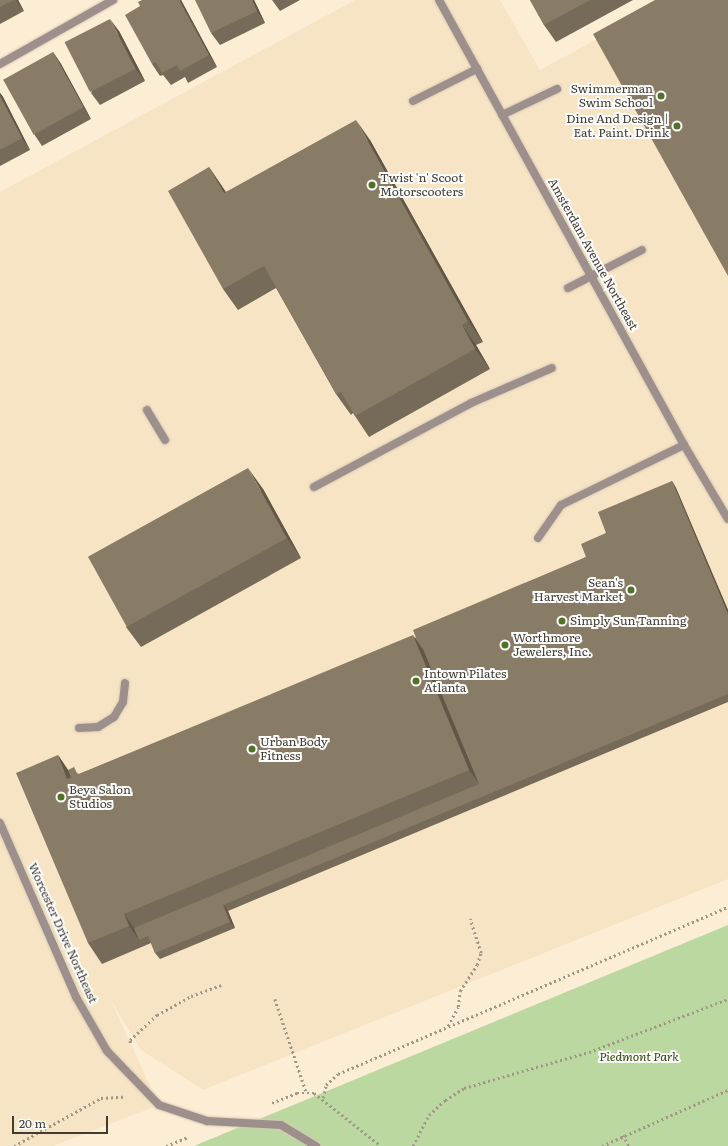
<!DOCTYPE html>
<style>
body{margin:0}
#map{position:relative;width:728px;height:1146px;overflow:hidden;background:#fceed5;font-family:Literata,serif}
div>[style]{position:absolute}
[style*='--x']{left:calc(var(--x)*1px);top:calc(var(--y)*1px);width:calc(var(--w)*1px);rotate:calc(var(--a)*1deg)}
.built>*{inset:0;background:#f6e4c4}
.green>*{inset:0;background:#bbd8a1}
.path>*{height:2.5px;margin-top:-1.25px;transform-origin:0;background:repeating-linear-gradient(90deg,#a19786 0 2px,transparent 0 5px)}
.roads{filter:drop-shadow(0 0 1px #d7cab4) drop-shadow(0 0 1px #d7cab4)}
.lane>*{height:8px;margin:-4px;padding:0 4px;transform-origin:4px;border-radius:4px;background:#9d908c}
.street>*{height:8px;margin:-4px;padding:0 4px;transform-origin:4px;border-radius:4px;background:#9d908c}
.wall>*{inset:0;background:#766b58}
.shaded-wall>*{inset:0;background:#605747}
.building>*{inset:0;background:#897c66;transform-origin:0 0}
.dots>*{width:11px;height:11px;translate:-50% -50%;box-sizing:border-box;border:2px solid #fdfdfd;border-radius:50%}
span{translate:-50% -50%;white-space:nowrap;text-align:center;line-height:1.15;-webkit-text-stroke:4px #fdfdfd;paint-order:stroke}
.poi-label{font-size:12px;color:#413c32}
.right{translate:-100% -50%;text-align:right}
.left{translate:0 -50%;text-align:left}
.street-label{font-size:12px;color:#413c32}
.park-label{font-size:12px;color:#294404;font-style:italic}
.scale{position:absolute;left:12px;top:1116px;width:96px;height:18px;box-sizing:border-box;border:2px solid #413c32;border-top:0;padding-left:5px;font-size:12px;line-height:14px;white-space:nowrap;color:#413c32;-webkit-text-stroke:3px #fdfdfd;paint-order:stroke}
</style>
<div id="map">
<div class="built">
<i style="clip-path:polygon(355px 0,500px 0,540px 70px,669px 0,728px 0,728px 879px,203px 1090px,141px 1050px,110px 999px,159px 1105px,53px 1146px,0 1146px,0 192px)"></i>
</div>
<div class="green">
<i style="clip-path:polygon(728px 925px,728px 1146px,194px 1146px)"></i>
</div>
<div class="path">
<i style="--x:275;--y:999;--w:97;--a:71.4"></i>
<i style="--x:448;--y:1026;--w:21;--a:-62"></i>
<i style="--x:458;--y:1007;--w:16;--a:-83"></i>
<i style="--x:460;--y:991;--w:31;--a:-57"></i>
<i style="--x:477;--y:965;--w:13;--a:-72"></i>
<i style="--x:481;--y:953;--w:36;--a:-108"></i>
<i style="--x:130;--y:1043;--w:3;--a:-90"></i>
<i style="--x:130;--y:1040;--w:37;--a:-43"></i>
<i style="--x:157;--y:1015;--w:39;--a:-29"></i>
<i style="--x:191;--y:996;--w:32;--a:-20"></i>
<i style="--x:323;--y:1098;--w:13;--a:-77"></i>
<i style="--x:326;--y:1085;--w:16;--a:-43"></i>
<i style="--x:338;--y:1074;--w:424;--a:-23.2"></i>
<i style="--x:272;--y:1103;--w:27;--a:-22"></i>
<i style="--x:297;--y:1093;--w:17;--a:0"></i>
<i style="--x:314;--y:1093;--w:85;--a:38.3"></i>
<i style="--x:623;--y:1135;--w:13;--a:61"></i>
<i style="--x:14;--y:1146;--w:99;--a:-28.9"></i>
<i style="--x:101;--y:1098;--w:22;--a:-3"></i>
<i style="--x:166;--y:1146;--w:24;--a:-22"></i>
<i style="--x:413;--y:1146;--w:35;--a:-63"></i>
<i style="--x:429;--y:1115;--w:22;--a:-43"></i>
<i style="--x:445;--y:1100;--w:22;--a:-32"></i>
<i style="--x:464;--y:1088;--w:130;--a:-16.1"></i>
<i style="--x:589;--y:1052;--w:149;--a:-20.9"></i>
<i style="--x:602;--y:1146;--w:138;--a:-24"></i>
</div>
<div class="roads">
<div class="lane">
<i style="--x:413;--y:101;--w:72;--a:-26.6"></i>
<i style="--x:502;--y:115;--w:61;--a:-25.3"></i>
<i style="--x:568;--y:288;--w:83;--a:-27.2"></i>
<i style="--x:147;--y:410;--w:35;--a:59"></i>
<i style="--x:314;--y:487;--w:178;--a:-28.1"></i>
<i style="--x:471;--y:403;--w:88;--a:-23.4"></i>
<i style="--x:538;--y:538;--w:40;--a:-55.1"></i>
<i style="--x:561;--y:505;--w:137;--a:-26"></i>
<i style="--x:79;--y:728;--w:19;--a:-3"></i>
<i style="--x:98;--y:727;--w:19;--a:-32"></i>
<i style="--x:114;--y:717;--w:17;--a:-59"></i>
<i style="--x:123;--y:702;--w:19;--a:-84"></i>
<i style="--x:0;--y:823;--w:190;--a:66.4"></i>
<i style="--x:76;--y:997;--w:62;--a:60.1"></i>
<i style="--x:107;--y:1051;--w:75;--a:46.1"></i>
<i style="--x:159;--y:1105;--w:51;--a:18.4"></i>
<i style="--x:207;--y:1121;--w:74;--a:3.1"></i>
<i style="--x:281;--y:1125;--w:41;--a:31"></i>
</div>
<div class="street">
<i style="--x:439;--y:0;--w:508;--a:61.16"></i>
<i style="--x:684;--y:445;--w:86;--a:59.3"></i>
<i style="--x:0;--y:64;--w:130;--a:-29.5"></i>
</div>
</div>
<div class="wall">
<i style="clip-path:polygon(0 0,18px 0,24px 11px,0 24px)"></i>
<i style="clip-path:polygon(181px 0,217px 67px,188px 83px,185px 77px,171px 85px,163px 75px,160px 76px,152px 64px)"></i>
<i style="clip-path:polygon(254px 0,265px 23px,220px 45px,211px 33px)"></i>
<i style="clip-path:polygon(272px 0,300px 0,280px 11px)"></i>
<i style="clip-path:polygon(530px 0,633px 0,556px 42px,544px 25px)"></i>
<i style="clip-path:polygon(119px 31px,145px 81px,100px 105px,91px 93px)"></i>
<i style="clip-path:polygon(53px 52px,61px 64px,91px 119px,42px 146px,34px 134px)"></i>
<i style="clip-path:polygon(0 93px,3px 97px,30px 150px,0 166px)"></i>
<i style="clip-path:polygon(370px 140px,483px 342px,476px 345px,490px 369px,369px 437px,353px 413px,351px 415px,336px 394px,276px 288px,238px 310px,223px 289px,209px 167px,226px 192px)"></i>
<i style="clip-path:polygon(672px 481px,676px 488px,728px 610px,728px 702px,228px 911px,235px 928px,160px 959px,155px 953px,151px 943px,102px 964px,88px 943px,58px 755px,68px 770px,79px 774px,415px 638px,586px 557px,606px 533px)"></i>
<i style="clip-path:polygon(263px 489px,301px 558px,141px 647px,126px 627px)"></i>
</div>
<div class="shaded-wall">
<i style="clip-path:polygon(16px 0,18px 0,24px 11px)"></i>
<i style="clip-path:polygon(179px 0,181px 0,217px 67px,209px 55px)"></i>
<i style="clip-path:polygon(252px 0,254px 0,265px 23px,257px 11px)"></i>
<i style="clip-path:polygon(110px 19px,119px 31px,145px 81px,136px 69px)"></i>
<i style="clip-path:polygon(53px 52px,61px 64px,91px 119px,83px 107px)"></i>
<i style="clip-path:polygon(0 93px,3px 97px,30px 150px,22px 138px,0 96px)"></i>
<i style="clip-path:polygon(356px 120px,370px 140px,483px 342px,468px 321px)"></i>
<i style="clip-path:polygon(209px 167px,223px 188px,238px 214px,224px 193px)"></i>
<i style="clip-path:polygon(462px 325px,476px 345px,490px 369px,475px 349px)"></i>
<i style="clip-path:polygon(248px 468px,263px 489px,301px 558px,287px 538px)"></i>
<i style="clip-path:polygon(672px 481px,676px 488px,728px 610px,728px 614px)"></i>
<i style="clip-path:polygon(413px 635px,427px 655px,484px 790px,469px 770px)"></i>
<i style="clip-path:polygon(58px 755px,72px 776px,79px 793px,67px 779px)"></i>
<i style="clip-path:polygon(223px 905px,228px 911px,235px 928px,230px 922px)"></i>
<i style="clip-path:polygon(124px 914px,139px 935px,139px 940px,129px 926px)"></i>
</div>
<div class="building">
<i style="clip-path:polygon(0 0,14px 0,0 7px)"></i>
<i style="clip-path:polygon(142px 0,179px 0,209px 55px,180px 71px,177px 65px,162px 73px,156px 62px,152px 64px,125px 15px,140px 6px,138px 2px)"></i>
<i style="clip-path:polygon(195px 0,252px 0,257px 11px,211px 33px)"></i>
<i style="clip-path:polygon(530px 0,590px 0,544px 25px)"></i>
<i style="clip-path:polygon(655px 0,728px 0,728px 276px,593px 34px)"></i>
<i style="left:110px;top:19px;width:56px;height:51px;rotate:63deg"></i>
<i style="left:53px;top:52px;width:63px;height:57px;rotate:61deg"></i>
<i style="clip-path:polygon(0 96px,22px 138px,0 150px)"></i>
<i style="clip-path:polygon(356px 120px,468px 321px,462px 325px,475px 349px,355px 416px,341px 392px,336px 394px,264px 266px,223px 289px,168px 191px,209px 167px,224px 193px)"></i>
<i style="left:248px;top:468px;width:80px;height:183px;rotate:61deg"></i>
<i style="clip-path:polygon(672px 481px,728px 614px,728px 694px,223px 905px,230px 922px,155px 953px,148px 936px,139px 940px,134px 928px,479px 784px,423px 649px,415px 638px,416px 638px,413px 630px,586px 557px,581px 544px,606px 533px,598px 512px)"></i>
<i style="clip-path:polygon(413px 635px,469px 770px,124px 914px,129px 926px,88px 943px,16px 773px,58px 755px,67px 779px)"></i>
<i style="clip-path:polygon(74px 767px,78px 775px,71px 778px,68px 770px)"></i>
</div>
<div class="dots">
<i style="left:661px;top:96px;background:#517228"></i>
<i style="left:677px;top:126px;background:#517228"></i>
<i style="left:372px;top:185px;background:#517228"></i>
<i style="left:631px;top:590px;background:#517228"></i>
<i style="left:562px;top:621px;background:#517228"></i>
<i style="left:505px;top:645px;background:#517228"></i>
<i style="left:416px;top:681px;background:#517228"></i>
<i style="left:252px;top:749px;background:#517228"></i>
<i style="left:61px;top:797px;background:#517228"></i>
</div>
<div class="poi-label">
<span class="right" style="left:653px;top:96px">Swimmerman<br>Swim School</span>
<span class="right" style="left:669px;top:126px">Dine And Design |<br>Eat. Paint. Drink</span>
<span class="left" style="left:380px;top:185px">Twist 'n' Scoot<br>Motorscooters</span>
<span class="right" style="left:623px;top:590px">Sean's<br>Harvest Market</span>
<span class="left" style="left:570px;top:621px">Simply Sun Tanning</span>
<span class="left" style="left:513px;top:645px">Worthmore<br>Jewelers, Inc.</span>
<span class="left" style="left:424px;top:681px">Intown Pilates<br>Atlanta</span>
<span class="left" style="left:260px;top:749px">Urban Body<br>Fitness</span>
<span class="left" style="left:69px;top:797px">Beya Salon<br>Studios</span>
</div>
<div class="street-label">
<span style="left:593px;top:254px;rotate:61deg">Amsterdam Avenue Northeast</span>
<span style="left:63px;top:933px;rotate:66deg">Worcester Drive Northeast</span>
</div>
<div class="park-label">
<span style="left:639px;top:1057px">Piedmont Park</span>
</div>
<div class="scale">20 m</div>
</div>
